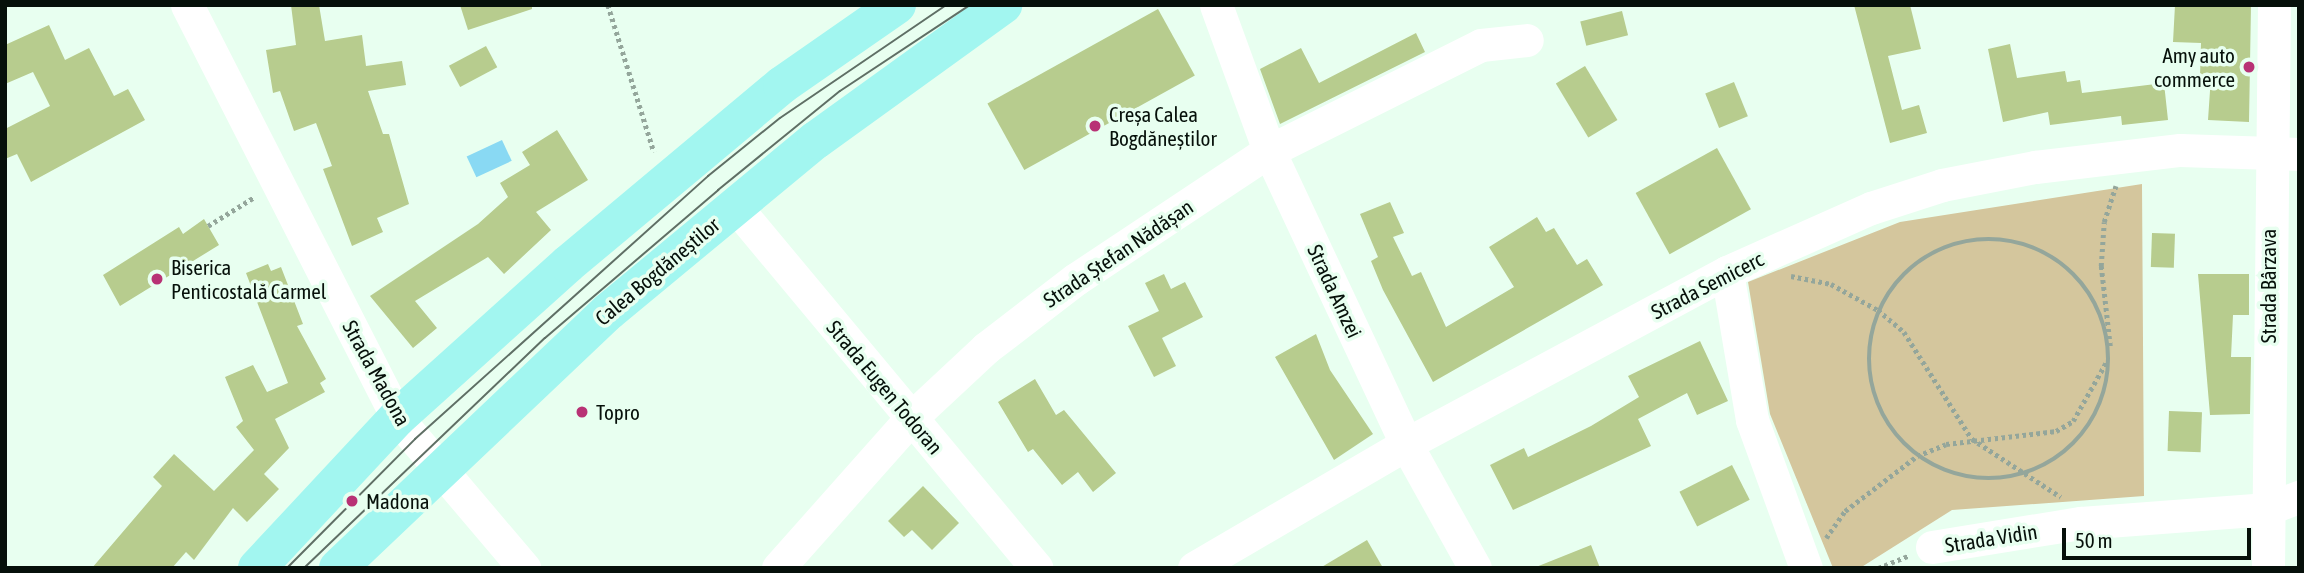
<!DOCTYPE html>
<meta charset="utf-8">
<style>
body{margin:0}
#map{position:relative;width:2304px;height:573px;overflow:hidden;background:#e8fff0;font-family:"Asap Condensed",sans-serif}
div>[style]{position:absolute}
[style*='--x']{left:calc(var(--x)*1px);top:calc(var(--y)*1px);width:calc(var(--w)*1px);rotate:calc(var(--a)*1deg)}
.green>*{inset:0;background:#d4c69d}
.water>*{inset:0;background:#89d9f3;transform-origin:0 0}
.building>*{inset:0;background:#b7cc8e;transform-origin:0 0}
.path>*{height:4.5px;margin-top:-2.25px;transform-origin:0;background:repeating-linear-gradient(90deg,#94a69b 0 3.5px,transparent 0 7px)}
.path>.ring{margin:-2.25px;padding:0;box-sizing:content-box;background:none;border:4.5px solid #94a69b;border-radius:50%}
.minor>*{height:33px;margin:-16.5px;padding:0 16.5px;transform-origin:16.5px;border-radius:16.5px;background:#fff}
.major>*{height:38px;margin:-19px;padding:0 19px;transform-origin:19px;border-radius:19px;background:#a2f6f0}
.tram>*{height:2px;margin:-1px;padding:0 1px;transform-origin:1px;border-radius:1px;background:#5f6f65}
.dots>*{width:19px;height:19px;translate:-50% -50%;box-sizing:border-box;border:4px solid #e8fff0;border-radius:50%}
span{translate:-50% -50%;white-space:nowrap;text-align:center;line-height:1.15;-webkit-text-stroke:7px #e8fff0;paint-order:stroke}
.poi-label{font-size:21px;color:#06100a}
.right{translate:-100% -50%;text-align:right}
.left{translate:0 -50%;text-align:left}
.street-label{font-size:21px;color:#06100a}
.frame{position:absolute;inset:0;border:7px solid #06100a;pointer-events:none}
.scale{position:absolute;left:2062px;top:528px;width:189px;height:32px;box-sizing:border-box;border:4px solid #06100a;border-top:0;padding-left:9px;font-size:21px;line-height:24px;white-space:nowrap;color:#06100a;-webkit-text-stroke:5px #e8fff0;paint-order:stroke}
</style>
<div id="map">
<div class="green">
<i style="clip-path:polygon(2142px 184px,2144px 496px,1952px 510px,1860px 568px,1833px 568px,1770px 414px,1748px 282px,1900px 222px)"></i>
</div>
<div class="water">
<i style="left:502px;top:140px;width:23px;height:39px;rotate:65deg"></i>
</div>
<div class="building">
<i style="clip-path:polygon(291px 5px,319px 5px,325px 41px,362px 35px,366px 66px,402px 61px,406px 85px,368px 91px,383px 134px,389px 134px,409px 204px,377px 218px,383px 232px,352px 246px,323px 169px,332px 166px,316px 123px,294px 131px,280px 91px,273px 93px,266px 50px,296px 45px)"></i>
<i style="clip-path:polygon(460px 5px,532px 5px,532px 9px,468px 30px)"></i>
<i style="clip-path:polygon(1854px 5px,1910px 5px,1921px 49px,1888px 56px,1902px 110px,1919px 105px,1927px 133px,1890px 143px)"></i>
<i style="clip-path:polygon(2175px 5px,2251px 5px,2249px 122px,2208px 120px,2211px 76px,2200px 76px,2201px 43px,2173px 42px)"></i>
<i style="left:1158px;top:9px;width:76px;height:195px;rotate:61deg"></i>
<i style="left:1622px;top:11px;width:25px;height:43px;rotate:76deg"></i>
<i style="clip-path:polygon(49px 25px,65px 60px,89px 48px,114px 96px,128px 89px,145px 120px,31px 182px,17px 154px,5px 159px,5px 129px,50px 106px,33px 72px,5px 84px,5px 45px)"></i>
<i style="clip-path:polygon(1416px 33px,1425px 52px,1280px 124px,1260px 69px,1301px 48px,1319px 83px)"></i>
<i style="clip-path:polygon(2010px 44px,2017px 78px,2065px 71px,2067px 82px,2080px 80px,2082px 93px,2164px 83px,2168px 120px,2122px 125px,2121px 116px,2050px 125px,2048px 112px,2003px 122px,1988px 49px)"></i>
<i style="left:486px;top:46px;width:24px;height:42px;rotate:62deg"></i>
<i style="left:1585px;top:66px;width:63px;height:34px;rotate:59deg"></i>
<i style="left:1734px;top:82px;width:37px;height:31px;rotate:68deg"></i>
<i style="clip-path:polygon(557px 130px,588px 180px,536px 212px,551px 230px,504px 274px,488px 257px,415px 301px,437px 328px,413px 348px,370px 296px,478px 224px,508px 197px,500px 183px,530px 165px,522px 152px)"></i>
<i style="left:1717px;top:148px;width:70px;height:93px;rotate:61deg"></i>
<i style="clip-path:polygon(1390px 202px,1404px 233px,1393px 237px,1412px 276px,1421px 272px,1446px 327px,1514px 287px,1489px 247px,1537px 217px,1546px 232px,1554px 228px,1577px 265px,1587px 259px,1603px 285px,1433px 382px,1383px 290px,1371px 261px,1378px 257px,1360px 214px)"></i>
<i style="clip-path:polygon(204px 219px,219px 245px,120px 306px,103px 275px,179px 227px,183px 234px)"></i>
<i style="left:2152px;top:233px;width:23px;height:34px;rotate:2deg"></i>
<i style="clip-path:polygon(268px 264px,271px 271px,281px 267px,303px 324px,297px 326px,326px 379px,320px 383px,325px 392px,275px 419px,289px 448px,264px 474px,279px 489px,247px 522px,233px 508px,194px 560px,186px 552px,172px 568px,92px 568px,162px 486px,153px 477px,174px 454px,214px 491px,254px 450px,236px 427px,243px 421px,225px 377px,253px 365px,267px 392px,288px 383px,246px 273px)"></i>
<i style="clip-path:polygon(1164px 274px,1171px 289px,1185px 282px,1203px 317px,1162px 338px,1176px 366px,1154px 377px,1128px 326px,1159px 311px,1145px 283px)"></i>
<i style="clip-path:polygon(2198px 274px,2249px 274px,2249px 315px,2233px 315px,2231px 357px,2251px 357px,2250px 414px,2210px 415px)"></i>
<i style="clip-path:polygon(1316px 334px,1330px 370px,1373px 434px,1334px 460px,1275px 357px)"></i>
<i style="clip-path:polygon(1700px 341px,1728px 401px,1697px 415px,1687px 393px,1638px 419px,1651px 446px,1513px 510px,1490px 465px,1524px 448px,1528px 457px,1591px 426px,1639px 397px,1628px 376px)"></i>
<i style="clip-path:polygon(1035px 379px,1056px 415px,1064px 410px,1116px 473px,1093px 492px,1078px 472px,1062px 485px,1033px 449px,1028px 452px,998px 402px)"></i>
<i style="left:2169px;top:411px;width:33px;height:40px;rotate:2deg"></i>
<i style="left:1732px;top:465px;width:39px;height:59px;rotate:63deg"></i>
<i style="clip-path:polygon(923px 486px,959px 523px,932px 550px,912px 530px,904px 537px,888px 521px)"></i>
<i style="clip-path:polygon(1367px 540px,1383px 568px,1320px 568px)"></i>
<i style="clip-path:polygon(1591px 545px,1600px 568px,1536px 568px,1536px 567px)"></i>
</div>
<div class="path">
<i style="--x:608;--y:5;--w:154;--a:72.6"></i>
<i style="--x:208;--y:226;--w:53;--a:-31.9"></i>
<i class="ring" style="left:1869px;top:239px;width:235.5px;height:235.5px"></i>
<i style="--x:1791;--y:276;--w:41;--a:11.3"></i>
<i style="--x:1831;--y:284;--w:54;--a:29"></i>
<i style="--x:1878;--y:310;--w:34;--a:40"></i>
<i style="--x:1904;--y:332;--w:127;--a:57.6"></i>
<i style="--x:1972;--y:439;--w:106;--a:33.1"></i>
<i style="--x:2110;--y:346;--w:81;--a:-96.4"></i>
<i style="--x:2101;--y:266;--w:44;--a:-86.1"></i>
<i style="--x:2104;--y:222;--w:38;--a:-72"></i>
<i style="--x:1826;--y:538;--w:33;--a:-55"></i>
<i style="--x:1845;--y:511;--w:91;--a:-37.4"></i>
<i style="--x:1917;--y:456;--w:31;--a:-22"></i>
<i style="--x:1946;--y:444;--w:111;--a:-6.7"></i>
<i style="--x:2056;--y:431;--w:20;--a:-30"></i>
<i style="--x:2073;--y:421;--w:69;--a:-60.5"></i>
<i style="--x:1878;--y:568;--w:32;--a:-22"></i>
</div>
<div class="minor">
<i style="--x:187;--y:5;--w:463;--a:63"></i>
<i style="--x:397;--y:418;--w:197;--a:49.7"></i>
<i style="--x:1216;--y:5;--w:155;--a:70"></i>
<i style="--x:1269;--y:151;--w:323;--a:64.9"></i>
<i style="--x:1406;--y:444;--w:142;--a:60.9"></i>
<i style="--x:735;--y:206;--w:471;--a:50.2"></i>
<i style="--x:1727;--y:272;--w:150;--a:80.4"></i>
<i style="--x:1752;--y:420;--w:158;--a:70"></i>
<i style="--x:1932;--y:547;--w:151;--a:-9.2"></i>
<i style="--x:2081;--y:523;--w:187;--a:-4.3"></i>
<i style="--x:2267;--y:509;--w:34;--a:-21"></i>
<i style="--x:778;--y:568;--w:200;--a:-48.4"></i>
<i style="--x:911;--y:418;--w:103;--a:-43"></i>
<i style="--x:986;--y:348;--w:113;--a:-37.5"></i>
<i style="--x:1076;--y:279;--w:232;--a:-33.6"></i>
<i style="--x:1269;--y:151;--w:237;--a:-26.6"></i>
<i style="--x:1481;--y:45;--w:46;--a:-6.2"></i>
<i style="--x:1194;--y:568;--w:246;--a:-30.3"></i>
<i style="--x:1406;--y:444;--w:364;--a:-28.2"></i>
<i style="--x:1727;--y:272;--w:158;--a:-24"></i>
<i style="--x:1871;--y:208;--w:75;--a:-17.9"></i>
<i style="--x:1942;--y:185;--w:95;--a:-11"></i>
<i style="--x:2035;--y:167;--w:146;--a:-6.7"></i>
<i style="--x:2180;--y:150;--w:119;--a:1.9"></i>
<i style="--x:2268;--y:568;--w:563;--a:-89.39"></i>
</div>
<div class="major">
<i style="--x:257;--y:568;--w:205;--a:-47"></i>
<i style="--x:397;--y:418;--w:230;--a:-42"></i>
<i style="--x:568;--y:264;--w:279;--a:-39.9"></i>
<i style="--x:782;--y:85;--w:140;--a:-34.8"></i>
<i style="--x:338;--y:568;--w:373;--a:-43.5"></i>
<i style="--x:609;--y:311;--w:268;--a:-39.6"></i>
<i style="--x:816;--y:140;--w:231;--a:-35.8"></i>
</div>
<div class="tram">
<i style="--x:287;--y:568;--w:182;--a:-45.2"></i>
<i style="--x:415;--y:439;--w:394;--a:-41.9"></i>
<i style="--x:708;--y:176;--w:92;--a:-38.9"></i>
<i style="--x:780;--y:118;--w:201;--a:-34.2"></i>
<i style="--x:304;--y:568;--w:333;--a:-43.7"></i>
<i style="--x:545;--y:338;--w:228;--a:-40.5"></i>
<i style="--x:718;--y:190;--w:157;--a:-39.1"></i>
<i style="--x:840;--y:91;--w:156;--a:-33.5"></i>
</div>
<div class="dots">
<i style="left:2249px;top:67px;background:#b83275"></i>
<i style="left:1095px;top:126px;background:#b83275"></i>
<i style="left:157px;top:279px;background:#b83275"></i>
<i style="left:582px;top:412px;background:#b83275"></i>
<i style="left:352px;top:501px;background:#b83275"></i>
</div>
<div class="poi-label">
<span class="right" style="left:2235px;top:67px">Amy auto<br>commerce</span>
<span class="left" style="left:1109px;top:126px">Creșa Calea<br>Bogdăneștilor</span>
<span class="left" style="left:171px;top:279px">Biserica<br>Penticostală Carmel</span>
<span class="left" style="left:596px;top:412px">Topro</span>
<span class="left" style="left:366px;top:501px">Madona</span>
</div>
<div class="street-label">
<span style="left:1118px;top:253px;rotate:-34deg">Strada Ștefan Nădășan</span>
<span style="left:657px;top:271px;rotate:-40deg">Calea Bogdăneștilor</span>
<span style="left:1707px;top:285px;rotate:-27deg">Strada Semicerc</span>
<span style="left:2268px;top:286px;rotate:-90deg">Strada Bârzava</span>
<span style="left:1335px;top:291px;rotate:65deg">Strada Amzei</span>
<span style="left:377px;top:373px;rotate:61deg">Strada Madona</span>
<span style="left:885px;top:387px;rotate:50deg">Strada Eugen Todoran</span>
<span style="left:1991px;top:538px;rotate:-9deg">Strada Vidin</span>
</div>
<div class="frame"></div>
<div class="scale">50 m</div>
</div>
